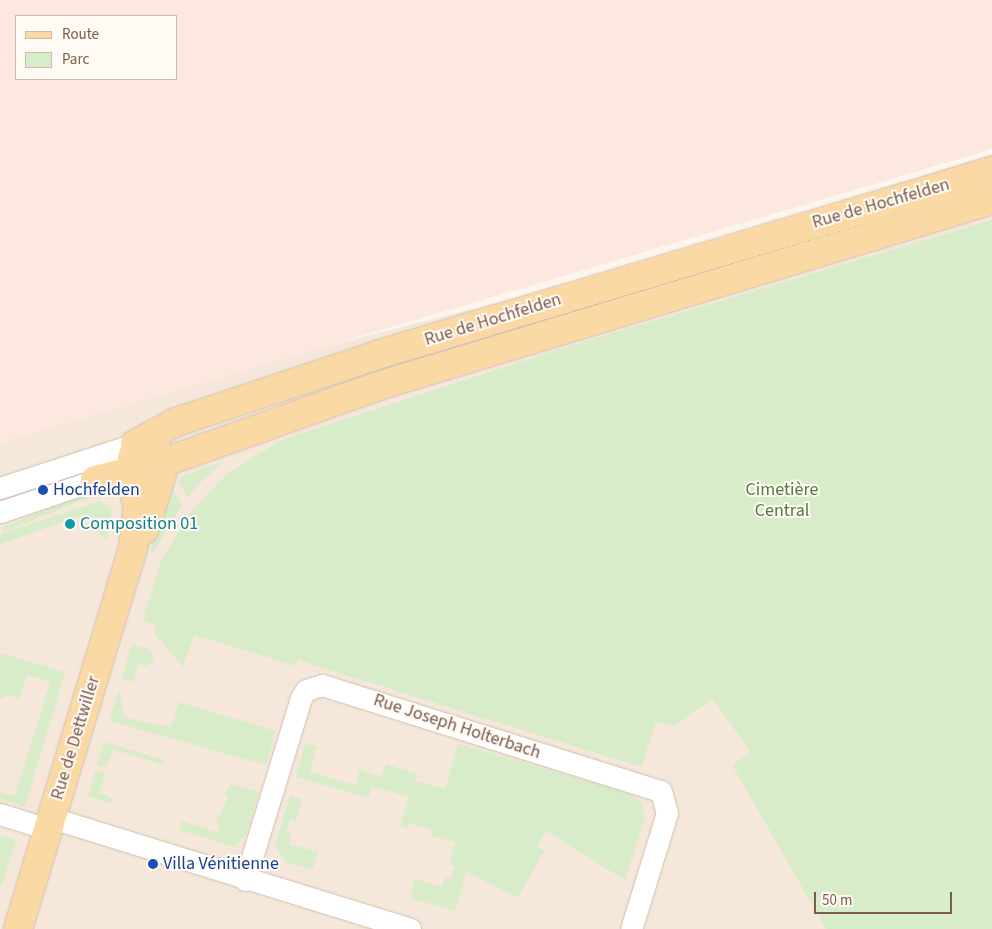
<!DOCTYPE html>
<meta charset="utf-8">
<style>
body{margin:0}
#map{position:relative;width:992px;height:929px;overflow:hidden;background:#fdf6ec;font-family:"Source Sans 3",sans-serif}
div>[style]{position:absolute}
[style*='--x']{left:calc(var(--x)*1px);top:calc(var(--y)*1px);width:calc(var(--w)*1px);rotate:calc(var(--a)*1deg)}
.residential>*{inset:0;background:#f5e8da}
.commercial>*{inset:0;background:#fde8e0}
.green>*{inset:0;background:#d8ecc9;transform-origin:0 0}
.roads{filter:drop-shadow(0 0 1px #d1beb0) drop-shadow(0 0 1px #d1beb0)}
.minor>*{height:21px;margin:-10.5px;padding:0 10.5px;transform-origin:10.5px;border-radius:10.5px;background:#fff}
.major>*{height:28px;margin:-14px;padding:0 14px;transform-origin:14px;border-radius:14px;background:#fbd9a5}
.dots>*{width:14px;height:14px;translate:-50% -50%;box-sizing:border-box;border:2px solid #fffaf3;border-radius:50%}
span{translate:-50% -50%;white-space:nowrap;text-align:center;line-height:1.15;-webkit-text-stroke:4px #fffaf3;paint-order:stroke}
.street-label{font-size:18px;color:#7a5c4d}
.transit-label{font-size:18px;color:#164399}
.left{translate:0 -50%;text-align:left}
.park-label{font-size:18px;color:#537a41}
.culture-label{font-size:18px;color:#0d838f}
.legend{position:absolute;left:15px;top:15px;width:162px;height:65px;box-sizing:border-box;background:#fffaf3;border:1px solid #cabbb1;margin:0;padding:6px 9px;list-style:none;font-size:15px;color:#7a5c4d}
.legend li{display:flex;align-items:center;gap:10px;height:25px}
.legend b{width:25px;border:1px solid #cabbb1}
.scale{position:absolute;left:814px;top:892px;width:138px;height:22px;box-sizing:border-box;border:2px solid #7a5c4d;border-top:0;padding-left:6px;font-size:15px;line-height:18px;white-space:nowrap;color:#7a5c4d;-webkit-text-stroke:4px #fffaf3;paint-order:stroke}
</style>
<div id="map">
<div class="residential">
<i style="clip-path:polygon(992px 154px,992px 929px,0 929px,0 430px,624px 270px)"></i>
</div>
<div class="commercial">
<i style="clip-path:polygon(evenodd,0 0,992px 0,992px 149px,0 443px,0 0,16px 16px,176px 16px,176px 79px,16px 79px,16px 16px)"></i>
</div>
<div class="green">
<i style="clip-path:polygon(992px 220px,992px 929px,826px 929px,732px 765px,751px 752px,712px 699px,674px 726px,656px 722px,641px 767px,298px 660px,296px 666px,194px 635px,183px 667px,154px 633px,156px 625px,143px 621px,161px 561px,189px 514px,227px 474px,281px 440px,566px 347px)"></i>
<i style="clip-path:polygon(224px 461px,202px 481px,188px 497px,179px 483px,181px 477px)"></i>
<i style="clip-path:polygon(169px 484px,182px 505px,151px 556px,152px 542px)"></i>
<i style="left:87px;top:493px;width:5px;height:92px;rotate:68deg"></i>
<i style="clip-path:polygon(100px 501px,112px 510px,106px 540px,81px 516px,0 544px,0 534px)"></i>
<i style="clip-path:polygon(132px 644px,151px 650px,154px 660px,147px 666px,138px 664px,133px 682px,122px 679px)"></i>
<i style="clip-path:polygon(0 653px,65px 672px,25px 807px,0 799px,0 792px,15px 796px,50px 682px,27px 675px,20px 699px,10px 695px,0 699px)"></i>
<i style="clip-path:polygon(119px 689px,123px 716px,144px 722px,171px 727px,179px 702px,276px 731px,266px 765px,109px 721px)"></i>
<i style="clip-path:polygon(104px 742px,164px 760px,162px 765px,113px 749px,107px 767px,97px 766px)"></i>
<i style="clip-path:polygon(305px 744px,317px 746px,310px 772px,355px 785px,360px 770px,381px 777px,386px 764px,417px 774px,415px 781px,445px 789px,458px 744px,626px 792px,641px 801px,645px 818px,625px 880px,546px 831px,537px 847px,544px 851px,518px 898px,466px 872px,455px 911px,410px 898px,415px 879px,442px 887px,445px 877px,451px 879px,454px 866px,449px 865px,455px 842px,431px 836px,432px 830px,409px 823px,407px 829px,400px 826px,409px 797px,372px 786px,369px 798px,296px 777px)"></i>
<i style="clip-path:polygon(95px 771px,105px 772px,99px 793px,113px 798px,113px 804px,88px 796px)"></i>
<i style="clip-path:polygon(231px 784px,259px 792px,246px 835px,234px 847px,179px 830px,182px 821px,217px 832px,220px 823px,216px 822px,228px 797px,224px 795px)"></i>
<i style="clip-path:polygon(290px 796px,302px 799px,296px 821px,290px 820px,287px 832px,292px 833px,289px 844px,318px 852px,313px 870px,286px 862px,275px 845px)"></i>
<i style="clip-path:polygon(0 835px,16px 840px,2px 885px,0 884px)"></i>
</div>
<div class="roads">
<div class="minor">
<i style="--x:0;--y:488;--w:142;--a:-18.1"></i>
<i style="--x:0;--y:512;--w:100;--a:-18.6"></i>
<i style="--x:0;--y:814;--w:50;--a:17.4"></i>
<i style="--x:52;--y:818;--w:375;--a:17.2"></i>
<i style="--x:245;--y:880;--w:190;--a:-72.9"></i>
<i style="--x:301;--y:698;--w:9;--a:-58"></i>
<i style="--x:306;--y:690;--w:17;--a:-17"></i>
<i style="--x:322;--y:685;--w:355;--a:17.4"></i>
<i style="--x:661;--y:791;--w:23;--a:75"></i>
<i style="--x:667;--y:813;--w:121;--a:107.2"></i>
</div>
<div class="major">
<i style="--x:135;--y:444;--w:47;--a:-28.2"></i>
<i style="--x:176;--y:422;--w:215;--a:-18.4"></i>
<i style="--x:380;--y:354;--w:639;--a:-16.65"></i>
<i style="--x:95;--y:480;--w:69;--a:-14.2"></i>
<i style="--x:162;--y:463;--w:229;--a:-19.6"></i>
<i style="--x:378;--y:386;--w:642;--a:-16.85"></i>
<i style="--x:144;--y:530;--w:59;--a:-72.2"></i>
<i style="--x:162;--y:474;--w:27;--a:-103"></i>
<i style="--x:18;--y:929;--w:399;--a:-73.2"></i>
<i style="--x:133;--y:547;--w:39;--a:-83"></i>
<i style="--x:138;--y:508;--w:37;--a:-104"></i>
<i style="--x:129;--y:472;--w:17;--a:-77"></i>
</div>
</div>
<div class="dots">
<i style="left:43px;top:490px;background:#1a4fb4"></i>
<i style="left:70px;top:524px;background:#0f9aa8"></i>
<i style="left:153px;top:864px;background:#1a4fb4"></i>
</div>
<div class="street-label">
<span style="left:881px;top:204px;rotate:-16deg">Rue de Hochfelden</span>
<span style="left:493px;top:320px;rotate:-17deg">Rue de Hochfelden</span>
<span style="left:457px;top:727px;rotate:18deg">Rue Joseph Holterbach</span>
<span style="left:76px;top:738px;rotate:-73deg">Rue de Dettwiller</span>
</div>
<div class="transit-label">
<span class="left" style="left:53px;top:490px">Hochfelden</span>
<span class="left" style="left:163px;top:864px">Villa Vénitienne</span>
</div>
<div class="park-label">
<span style="left:782px;top:501px">Cimetière<br>Central</span>
</div>
<div class="culture-label">
<span class="left" style="left:80px;top:524px">Composition 01</span>
</div>
<ul class="legend">
<li><b style="height:6px;background:#fbd9a5"></b>Route</li>
<li><b style="height:14px;background:#d8ecc9"></b>Parc</li>
</ul>
<div class="scale">50 m</div>
</div>
